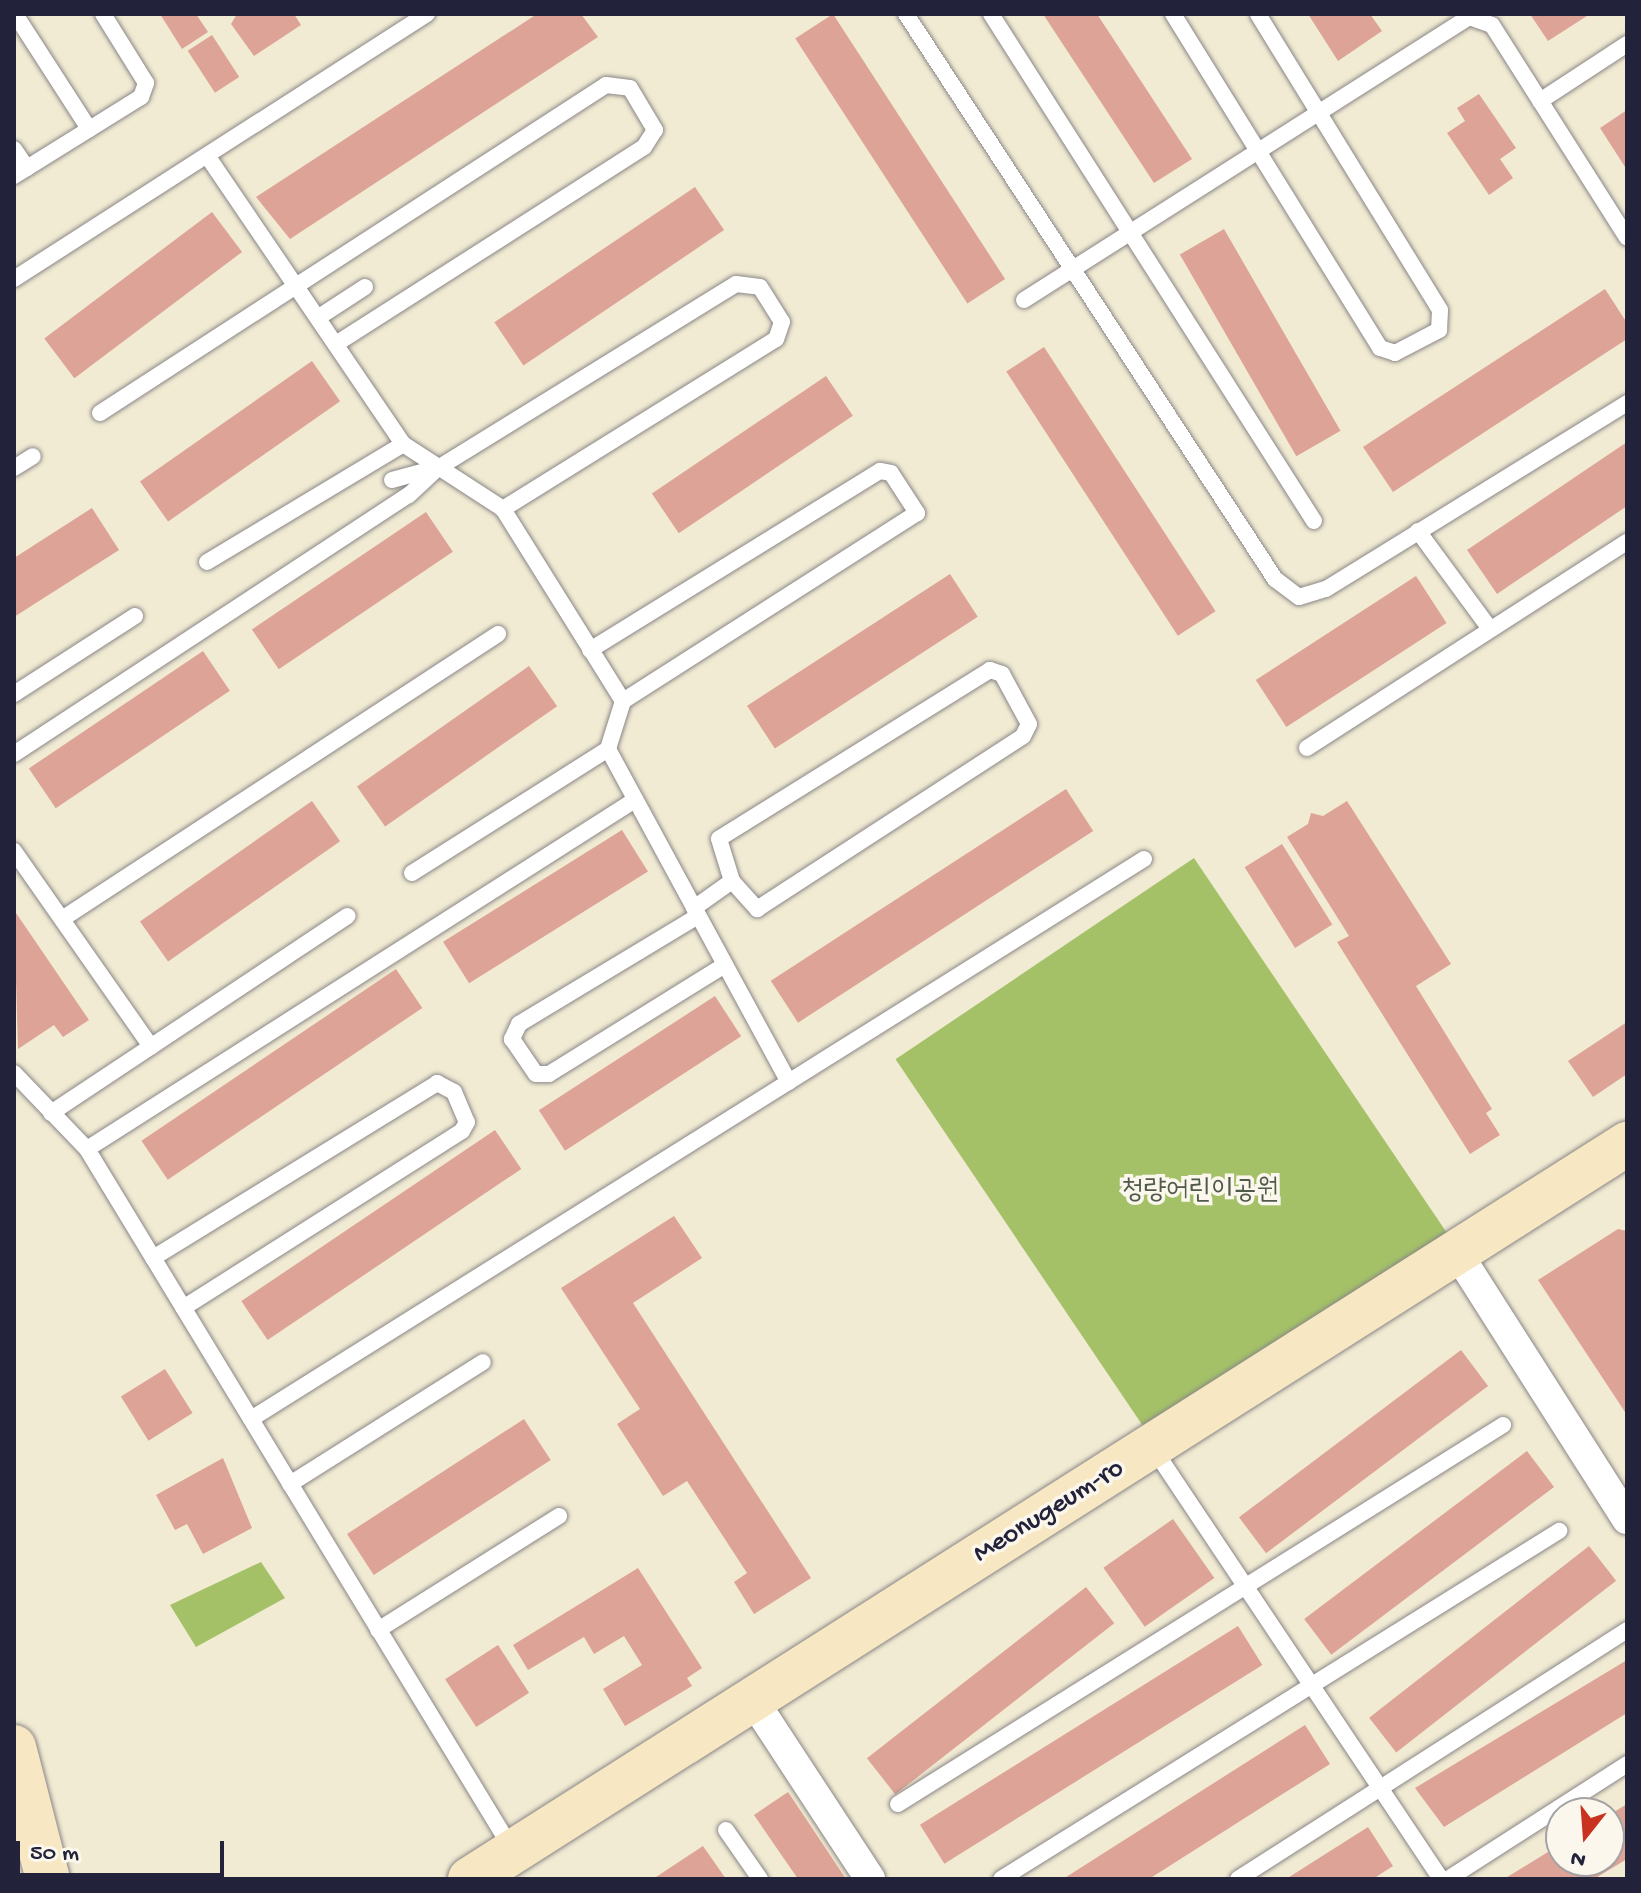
<!DOCTYPE html>
<meta charset="utf-8">
<style>
body{margin:0}
#map{position:relative;width:1641px;height:1893px;overflow:hidden;background:#f1ebd3;font-family:"Gochi Hand","Poor Story",sans-serif}
div>[style]{position:absolute}
[style*='--x']{left:calc(var(--x)*1px);top:calc(var(--y)*1px);width:calc(var(--w)*1px);rotate:calc(var(--a)*1deg)}
.green>*{inset:0;background:#a4c168;transform-origin:0 0}
.building>*{inset:0;background:#dda396;transform-origin:0 0}
.roads{filter:drop-shadow(0 0 2px #8a8687) drop-shadow(0 0 2px #8a8687)}
.service>*{height:16px;margin:-8px;padding:0 8px;transform-origin:8px;border-radius:8px;background:#fff}
.minor>*{height:30px;margin:-15px;padding:0 15px;transform-origin:15px;border-radius:15px;background:#fff}
.secondary>*{height:44px;margin:-22px;padding:0 22px;transform-origin:22px;border-radius:22px;background:#f7e8c3}
span{translate:-50% -50%;white-space:nowrap;text-align:center;line-height:1.15;-webkit-text-stroke:7px #fbf7ec;paint-order:stroke}
.park-label{font-size:28px;color:#505a4b}
.street-label{font-size:28px;color:#22223b}
.frame{position:absolute;inset:0;border:16px solid #22223b;pointer-events:none}
.north{position:absolute;left:1545px;top:1797px;width:80px;height:80px;box-sizing:border-box;background:#fbf7ec;border:2px solid #a4a2a5;border-radius:50%;rotate:197deg;font-size:22px;font-weight:700;line-height:32px;text-align:center;color:#22223b}
.north::after{content:'';display:block;margin:auto;width:28px;height:36px;background:#c8321e;clip-path:polygon(50% 0,100% 100%,50% 72%,0 100%)}
.scale{position:absolute;left:16px;top:1841px;width:208px;height:36px;box-sizing:border-box;border:4px solid #22223b;border-top:0;padding-left:10px;font-size:24px;line-height:28px;white-space:nowrap;color:#22223b;-webkit-text-stroke:6px #fbf7ec;paint-order:stroke}
</style>
<div id="map">
<div class="green">
<i style="left:1194px;top:858px;width:472px;height:360px;rotate:56deg"></i>
<i style="clip-path:polygon(261px 1562px,285px 1598px,196px 1647px,170px 1605px)"></i>
</div>
<div class="building">
<i style="clip-path:polygon(160px 14px,196px 14px,208px 32px,182px 49px)"></i>
<i style="clip-path:polygon(237px 14px,294px 14px,301px 25px,254px 56px,231px 24px)"></i>
<i style="clip-path:polygon(537px 14px,581px 14px,598px 37px,290px 239px,256px 197px)"></i>
<i style="left:833px;top:14px;width:316px;height:45px;rotate:57deg"></i>
<i style="clip-path:polygon(1043px 14px,1097px 14px,1192px 159px,1154px 183px)"></i>
<i style="clip-path:polygon(1308px 14px,1370px 14px,1382px 31px,1338px 61px)"></i>
<i style="clip-path:polygon(1530px 14px,1590px 14px,1548px 41px)"></i>
<i style="left:212px;top:35px;width:50px;height:29px;rotate:57deg"></i>
<i style="clip-path:polygon(1479px 94px,1516px 148px,1500px 159px,1513px 178px,1489px 195px,1447px 133px,1465px 121px,1457px 108px)"></i>
<i style="clip-path:polygon(1627px 110px,1627px 170px,1600px 128px)"></i>
<i style="left:695px;top:187px;width:52px;height:242px;rotate:56deg"></i>
<i style="left:212px;top:212px;width:50px;height:210px;rotate:53deg"></i>
<i style="left:1224px;top:229px;width:233px;height:51px;rotate:60deg"></i>
<i style="clip-path:polygon(1605px 289px,1627px 323px,1627px 339px,1393px 492px,1363px 447px)"></i>
<i style="left:1044px;top:347px;width:315px;height:45px;rotate:57deg"></i>
<i style="left:312px;top:361px;width:49px;height:210px;rotate:55deg"></i>
<i style="left:826px;top:376px;width:48px;height:210px;rotate:56deg"></i>
<i style="clip-path:polygon(1627px 442px,1627px 506px,1497px 594px,1467px 550px)"></i>
<i style="clip-path:polygon(92px 508px,119px 550px,14px 617px,14px 558px)"></i>
<i style="left:426px;top:512px;width:48px;height:210px;rotate:56deg"></i>
<i style="left:950px;top:574px;width:51px;height:242px;rotate:57deg"></i>
<i style="left:1416px;top:576px;width:56px;height:191px;rotate:57deg"></i>
<i style="left:203px;top:651px;width:48px;height:210px;rotate:56deg"></i>
<i style="left:529px;top:666px;width:49px;height:210px;rotate:55deg"></i>
<i style="left:1066px;top:789px;width:50px;height:352px;rotate:57deg"></i>
<i style="left:312px;top:801px;width:49px;height:210px;rotate:55deg"></i>
<i style="clip-path:polygon(1347px 801px,1451px 964px,1416px 986px,1492px 1109px,1486px 1113px,1500px 1135px,1470px 1154px,1337px 942px,1349px 936px,1287px 837px,1308px 824px,1311px 813px,1323px 816px)"></i>
<i style="left:622px;top:830px;width:49px;height:211px;rotate:58deg"></i>
<i style="left:1282px;top:844px;width:95px;height:44px;rotate:58deg"></i>
<i style="clip-path:polygon(14px 910px,89px 1020px,63px 1037px,54px 1025px,18px 1049px)"></i>
<i style="left:396px;top:969px;width:47px;height:307px;rotate:56deg"></i>
<i style="left:715px;top:996px;width:48px;height:210px;rotate:57deg"></i>
<i style="clip-path:polygon(1627px 1022px,1627px 1074px,1593px 1097px,1568px 1061px)"></i>
<i style="left:495px;top:1130px;width:47px;height:306px;rotate:56deg"></i>
<i style="clip-path:polygon(674px 1216px,702px 1258px,633px 1303px,811px 1578px,754px 1614px,734px 1582px,747px 1573px,687px 1481px,663px 1496px,617px 1424px,640px 1409px,561px 1288px)"></i>
<i style="clip-path:polygon(1618px 1229px,1627px 1231px,1627px 1415px,1538px 1280px)"></i>
<i style="left:1461px;top:1350px;width:45px;height:278px;rotate:53deg"></i>
<i style="left:165px;top:1369px;width:52px;height:52px;rotate:58deg"></i>
<i style="left:524px;top:1419px;width:49px;height:211px;rotate:57deg"></i>
<i style="left:1527px;top:1451px;width:45px;height:279px;rotate:53deg"></i>
<i style="clip-path:polygon(223px 1458px,252px 1528px,203px 1554px,187px 1524px,175px 1530px,156px 1495px)"></i>
<i style="left:1173px;top:1519px;width:72px;height:85px;rotate:55deg"></i>
<i style="left:1589px;top:1546px;width:44px;height:279px;rotate:52deg"></i>
<i style="clip-path:polygon(638px 1568px,702px 1668px,687px 1678px,692px 1686px,625px 1726px,603px 1689px,642px 1665px,624px 1636px,594px 1654px,584px 1637px,528px 1670px,513px 1645px)"></i>
<i style="left:1086px;top:1587px;width:46px;height:278px;rotate:52deg"></i>
<i style="left:1238px;top:1626px;width:46px;height:375px;rotate:58deg"></i>
<i style="left:498px;top:1645px;width:57px;height:63px;rotate:57deg"></i>
<i style="clip-path:polygon(1627px 1660px,1627px 1713px,1444px 1827px,1415px 1788px)"></i>
<i style="clip-path:polygon(1305px 1725px,1330px 1764px,1149px 1879px,1063px 1879px)"></i>
<i style="clip-path:polygon(788px 1792px,846px 1879px,798px 1879px,754px 1815px)"></i>
<i style="clip-path:polygon(1627px 1804px,1627px 1859px,1594px 1879px,1504px 1879px,1561px 1844px,1561px 1861px,1609px 1861px,1609px 1815px)"></i>
<i style="clip-path:polygon(1368px 1827px,1393px 1866px,1373px 1879px,1286px 1879px)"></i>
<i style="clip-path:polygon(703px 1846px,726px 1879px,653px 1879px)"></i>
</div>
<div class="roads">
<div class="service">
<i style="--x:15;--y:14;--w:137;--a:57.2"></i>
<i style="--x:906;--y:14;--w:675;--a:56.85"></i>
<i style="--x:1275;--y:579;--w:30;--a:37"></i>
<i style="--x:1299;--y:597;--w:28;--a:-17"></i>
<i style="--x:1326;--y:589;--w:354;--a:-31.7"></i>
<i style="--x:991;--y:14;--w:601;--a:57.5"></i>
<i style="--x:1173;--y:14;--w:393;--a:58.2"></i>
<i style="--x:1380;--y:348;--w:16;--a:18"></i>
<i style="--x:1395;--y:353;--w:50;--a:-27.6"></i>
<i style="--x:1439;--y:330;--w:20;--a:-87"></i>
<i style="--x:1440;--y:310;--w:347;--a:-121.6"></i>
<i style="--x:1540;--y:101;--w:104;--a:-33.2"></i>
<i style="--x:14;--y:149;--w:23;--a:56"></i>
<i style="--x:208;--y:157;--w:347;--a:55.8"></i>
<i style="--x:403;--y:444;--w:119;--a:33"></i>
<i style="--x:503;--y:509;--w:226;--a:58"></i>
<i style="--x:623;--y:701;--w:50;--a:107.4"></i>
<i style="--x:608;--y:749;--w:379;--a:61.5"></i>
<i style="--x:14;--y:176;--w:150;--a:-31.9"></i>
<i style="--x:141;--y:97;--w:15;--a:-70"></i>
<i style="--x:146;--y:83;--w:81;--a:-121.9"></i>
<i style="--x:14;--y:279;--w:491;--a:-32.7"></i>
<i style="--x:1024;--y:300;--w:527;--a:-32.45"></i>
<i style="--x:1469;--y:17;--w:24;--a:19"></i>
<i style="--x:1492;--y:25;--w:252;--a:57.6"></i>
<i style="--x:319;--y:317;--w:55;--a:-33.1"></i>
<i style="--x:100;--y:413;--w:603;--a:-32.95"></i>
<i style="--x:606;--y:85;--w:24;--a:7"></i>
<i style="--x:630;--y:88;--w:49;--a:59.2"></i>
<i style="--x:655;--y:130;--w:20;--a:123"></i>
<i style="--x:644;--y:147;--w:363;--a:147.4"></i>
<i style="--x:14;--y:468;--w:22;--a:-32"></i>
<i style="--x:392;--y:480;--w:46;--a:-15.3"></i>
<i style="--x:1418;--y:531;--w:122;--a:53.7"></i>
<i style="--x:207;--y:562;--w:229;--a:-31"></i>
<i style="--x:590;--y:650;--w:341;--a:-31.7"></i>
<i style="--x:880;--y:471;--w:11;--a:10"></i>
<i style="--x:891;--y:473;--w:48;--a:57"></i>
<i style="--x:917;--y:513;--w:349;--a:147.4"></i>
<i style="--x:14;--y:694;--w:144;--a:-32.8"></i>
<i style="--x:1307;--y:748;--w:381;--a:-32.8"></i>
<i style="--x:14;--y:754;--w:472;--a:-33.3"></i>
<i style="--x:409;--y:495;--w:40;--a:-43"></i>
<i style="--x:438;--y:468;--w:350;--a:-31.7"></i>
<i style="--x:736;--y:284;--w:24;--a:7"></i>
<i style="--x:760;--y:287;--w:41;--a:57.8"></i>
<i style="--x:782;--y:322;--w:18;--a:109"></i>
<i style="--x:776;--y:339;--w:322;--a:148.1"></i>
<i style="--x:14;--y:851;--w:239;--a:55"></i>
<i style="--x:412;--y:873;--w:232;--a:-32.3"></i>
<i style="--x:694;--y:908;--w:47;--a:-35.4"></i>
<i style="--x:732;--y:881;--w:38;--a:48"></i>
<i style="--x:757;--y:909;--w:317;--a:-33"></i>
<i style="--x:1023;--y:736;--w:13;--a:-63"></i>
<i style="--x:1029;--y:724;--w:57;--a:-118.4"></i>
<i style="--x:1002;--y:674;--w:13;--a:-162"></i>
<i style="--x:990;--y:670;--w:319;--a:148.1"></i>
<i style="--x:719;--y:839;--w:44;--a:72.8"></i>
<i style="--x:698;--y:916;--w:209;--a:148.9"></i>
<i style="--x:519;--y:1024;--w:17;--a:115"></i>
<i style="--x:512;--y:1039;--w:42;--a:55.6"></i>
<i style="--x:536;--y:1074;--w:13;--a:0"></i>
<i style="--x:549;--y:1074;--w:207;--a:-31.8"></i>
<i style="--x:62;--y:919;--w:521;--a:-33.17"></i>
<i style="--x:14;--y:1073;--w:105;--a:46.2"></i>
<i style="--x:87;--y:1149;--w:819;--a:58.74"></i>
<i style="--x:51;--y:1113;--w:356;--a:-33.6"></i>
<i style="--x:87;--y:1149;--w:650;--a:-32.49"></i>
<i style="--x:153;--y:1258;--w:334;--a:-31.6"></i>
<i style="--x:437;--y:1083;--w:19;--a:28"></i>
<i style="--x:454;--y:1092;--w:33;--a:67"></i>
<i style="--x:467;--y:1122;--w:10;--a:119"></i>
<i style="--x:462;--y:1131;--w:330;--a:147.6"></i>
<i style="--x:251;--y:1419;--w:1054;--a:-32.09"></i>
<i style="--x:1153;--y:1448;--w:518;--a:56.25"></i>
<i style="--x:290;--y:1484;--w:228;--a:-32.3"></i>
<i style="--x:378;--y:1630;--w:214;--a:-32.2"></i>
<i style="--x:898;--y:1804;--w:714;--a:-32.06"></i>
<i style="--x:726;--y:1830;--w:60;--a:55.2"></i>
<i style="--x:1001;--y:1879;--w:658;--a:-31.95"></i>
<i style="--x:1238;--y:1879;--w:462;--a:-32.6"></i>
<i style="--x:1448;--y:1879;--w:213;--a:-32.7"></i>
</div>
<div class="minor">
<i style="--x:1456;--y:1251;--w:318;--a:57.5"></i>
<i style="--x:753;--y:1700;--w:214;--a:56.8"></i>
</div>
<div class="secondary">
<i style="--x:14;--y:1747;--w:136;--a:75.6"></i>
<i style="--x:470;--y:1879;--w:1371;--a:-32.43"></i>
</div>
</div>
<div class="park-label">
<span style="left:1200px;top:1192px">청량어린이공원</span>
</div>
<div class="street-label">
<span style="left:1049px;top:1512px;rotate:-32deg">Meonugeum-ro</span>
</div>
<div class="frame"></div>
<div class="north">N</div>
<div class="scale">50 m</div>
</div>
